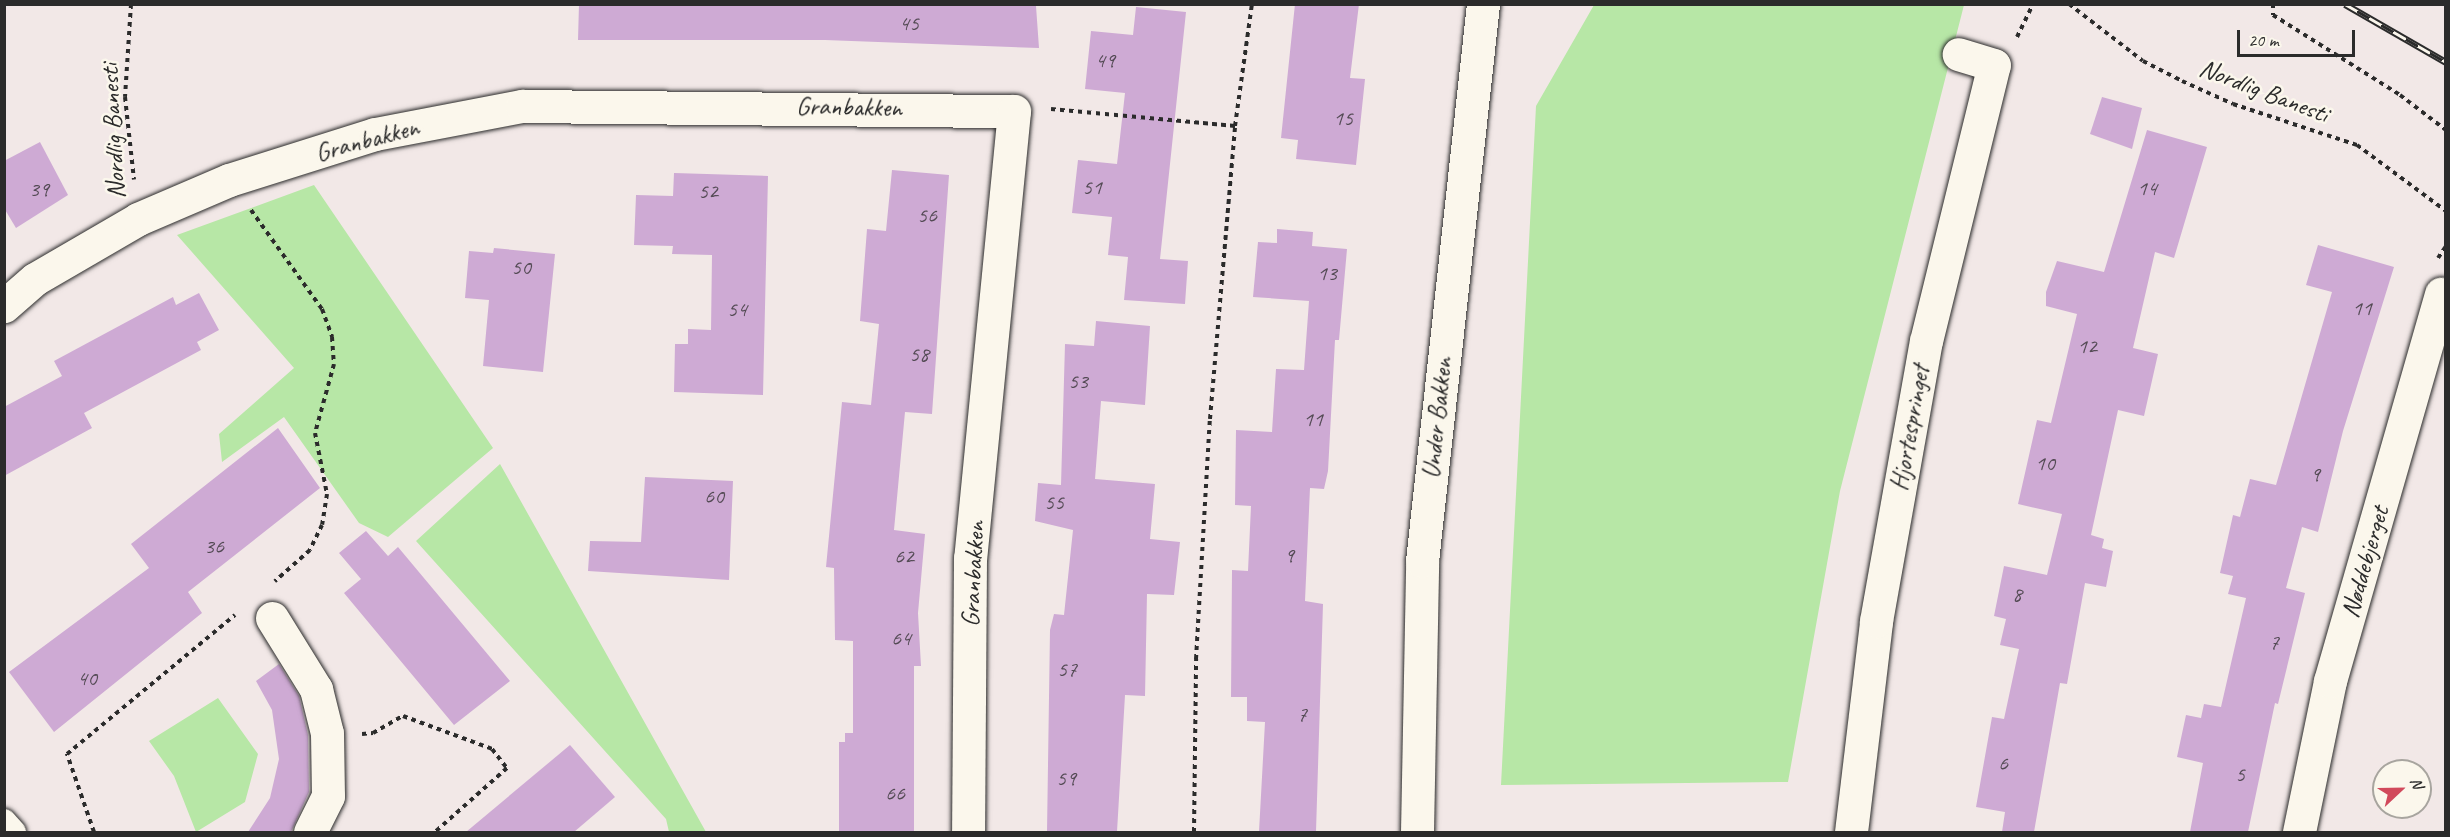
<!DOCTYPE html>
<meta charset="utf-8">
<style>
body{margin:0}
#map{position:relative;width:2450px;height:837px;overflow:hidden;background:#f2e8e7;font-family:Caveat,sans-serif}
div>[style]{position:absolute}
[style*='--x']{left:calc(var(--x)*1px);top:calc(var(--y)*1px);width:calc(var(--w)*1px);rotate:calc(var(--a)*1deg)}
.green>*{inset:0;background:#b7e7a6}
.building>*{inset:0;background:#ceaad4}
.path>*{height:4px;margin-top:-2px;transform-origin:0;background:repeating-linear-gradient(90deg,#2b2b2b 0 4.5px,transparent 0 9px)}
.roads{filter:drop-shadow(0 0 2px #2b2b2b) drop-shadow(0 0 2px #2b2b2b)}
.service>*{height:24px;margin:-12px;padding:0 12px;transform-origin:12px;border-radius:12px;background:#fbf7ec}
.minor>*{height:33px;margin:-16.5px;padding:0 16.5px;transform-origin:16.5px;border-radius:16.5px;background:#fbf7ec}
.rail>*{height:7px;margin-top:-3.5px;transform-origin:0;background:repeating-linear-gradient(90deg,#fbf7ec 0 14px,#2b2b2b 0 28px);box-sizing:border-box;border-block:2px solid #2b2b2b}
span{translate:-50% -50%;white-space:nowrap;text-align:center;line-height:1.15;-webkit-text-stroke:5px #fbf7ec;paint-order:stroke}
.number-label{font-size:22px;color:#544b55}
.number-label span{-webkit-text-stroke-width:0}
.street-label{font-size:26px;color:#2b2b2b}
.frame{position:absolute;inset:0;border:6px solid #2b2b2b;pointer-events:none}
.north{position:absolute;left:2372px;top:759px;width:60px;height:60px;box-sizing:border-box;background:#fbf7ec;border:2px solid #a8a59f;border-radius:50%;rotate:68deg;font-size:16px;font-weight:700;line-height:24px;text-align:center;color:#2b2b2b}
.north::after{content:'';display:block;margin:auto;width:21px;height:27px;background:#d1495b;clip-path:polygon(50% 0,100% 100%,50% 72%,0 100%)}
.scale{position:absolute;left:2237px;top:30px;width:118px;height:27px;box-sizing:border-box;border:3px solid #2b2b2b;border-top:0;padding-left:8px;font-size:18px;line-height:21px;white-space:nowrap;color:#2b2b2b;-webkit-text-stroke:4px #fbf7ec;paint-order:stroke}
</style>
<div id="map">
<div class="green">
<i style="clip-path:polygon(1594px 5px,1964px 5px,1840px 491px,1788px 782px,1501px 785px,1536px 106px)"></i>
<i style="clip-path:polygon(314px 185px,493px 448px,388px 537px,359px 523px,284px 417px,222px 462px,219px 434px,294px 368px,177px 235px)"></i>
<i style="clip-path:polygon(500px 464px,706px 832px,669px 832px,666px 819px,416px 541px)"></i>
<i style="clip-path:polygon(218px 698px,258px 754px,245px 802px,196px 832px,174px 776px,149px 741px)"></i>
</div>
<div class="building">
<i style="clip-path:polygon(579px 4px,1036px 6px,1039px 48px,825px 40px,578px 40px)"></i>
<i style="clip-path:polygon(1295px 4px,1359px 4px,1350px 78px,1365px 79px,1356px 165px,1296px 159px,1298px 140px,1281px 138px)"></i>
<i style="clip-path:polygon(1136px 7px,1186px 12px,1160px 259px,1188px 261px,1185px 304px,1124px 300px,1128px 257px,1108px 255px,1112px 217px,1072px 213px,1078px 160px,1117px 164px,1125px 93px,1085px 89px,1091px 31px,1133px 35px)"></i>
<i style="clip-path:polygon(2102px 97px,2142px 108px,2132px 149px,2090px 134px)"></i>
<i style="clip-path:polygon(2147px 130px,2207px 147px,2174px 258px,2155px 252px,2133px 348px,2158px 354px,2144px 416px,2118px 410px,2091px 535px,2104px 539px,2102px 548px,2113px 551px,2106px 587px,2085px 583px,2067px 684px,2060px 683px,2034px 832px,2002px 832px,2005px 812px,1976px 807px,1992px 717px,2004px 719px,2019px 649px,2000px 645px,2006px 619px,1994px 616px,2004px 566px,2047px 575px,2062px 514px,2018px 504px,2037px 420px,2051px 423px,2077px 314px,2046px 306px,2046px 292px,2057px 261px,2104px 272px)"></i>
<i style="clip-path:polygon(40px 142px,68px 195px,16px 228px,4px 208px,4px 161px)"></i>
<i style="clip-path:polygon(892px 170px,949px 175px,932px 414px,905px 412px,894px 530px,925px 534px,918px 613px,921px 666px,914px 666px,914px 832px,839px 832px,839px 742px,845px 742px,845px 733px,853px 733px,853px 641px,835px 640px,834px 568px,826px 567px,842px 402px,871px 405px,879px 324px,860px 321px,867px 229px,886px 231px)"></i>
<i style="clip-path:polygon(674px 173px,768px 176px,763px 395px,674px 392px,675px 344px,688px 344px,688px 329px,711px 330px,712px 255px,672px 254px,673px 246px,634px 245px,636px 195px,673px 196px)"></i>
<i style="clip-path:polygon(1277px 229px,1313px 232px,1312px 246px,1347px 249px,1339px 340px,1335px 340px,1328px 471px,1324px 489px,1310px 488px,1305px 601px,1323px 604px,1316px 832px,1259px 832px,1265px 722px,1247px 721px,1247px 697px,1231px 697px,1232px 570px,1248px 571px,1251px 506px,1235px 505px,1236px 430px,1272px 432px,1276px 369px,1304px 370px,1309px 301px,1253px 297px,1258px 242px,1277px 243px)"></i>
<i style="clip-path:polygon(2318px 245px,2394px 267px,2343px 431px,2318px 532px,2302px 527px,2286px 588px,2305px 593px,2278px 704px,2275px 703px,2248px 832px,2190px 832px,2203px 763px,2177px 757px,2186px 715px,2201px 718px,2204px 704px,2221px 707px,2246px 598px,2228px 594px,2233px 576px,2220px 573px,2233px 515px,2240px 517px,2250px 479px,2276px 485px,2332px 292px,2306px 285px)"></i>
<i style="clip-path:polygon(494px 248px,555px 254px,543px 372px,483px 366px,489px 300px,465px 298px,469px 251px,493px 253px)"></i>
<i style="clip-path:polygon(199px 293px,219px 330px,197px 342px,201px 350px,84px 413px,92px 428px,4px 476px,4px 407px,62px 376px,54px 361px,173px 297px,176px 305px)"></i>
<i style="clip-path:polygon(1096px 321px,1150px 326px,1145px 405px,1101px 401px,1095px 479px,1155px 484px,1150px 539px,1180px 542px,1174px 595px,1147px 594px,1145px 696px,1125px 695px,1117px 832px,1047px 832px,1050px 630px,1054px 614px,1064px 615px,1073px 530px,1035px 521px,1038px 483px,1061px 485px,1065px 344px,1094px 346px)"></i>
<i style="clip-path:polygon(278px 428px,320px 488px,188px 592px,202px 613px,54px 732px,9px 672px,149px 568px,131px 544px)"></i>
<i style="clip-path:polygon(645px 477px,733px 481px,729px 580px,588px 571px,590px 541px,641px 542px)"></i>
<i style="clip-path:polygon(366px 531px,388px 556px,398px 547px,510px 681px,454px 725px,344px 593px,361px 579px,339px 553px)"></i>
<i style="clip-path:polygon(279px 664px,299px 696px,308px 735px,309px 792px,291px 832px,248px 832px,270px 798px,279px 759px,272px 710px,256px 681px)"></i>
<i style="clip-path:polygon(570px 745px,615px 797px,574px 832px,466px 832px)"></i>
</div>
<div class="path">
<i style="--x:131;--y:4;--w:93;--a:93.7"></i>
<i style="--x:125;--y:97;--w:83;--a:83.8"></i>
<i style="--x:2069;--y:4;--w:93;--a:37.6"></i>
<i style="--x:2143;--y:61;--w:44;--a:27.1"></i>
<i style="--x:2182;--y:81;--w:56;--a:24.3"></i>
<i style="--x:2233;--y:104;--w:131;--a:18.3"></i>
<i style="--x:2357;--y:145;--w:111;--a:36.6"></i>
<i style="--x:2273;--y:4;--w:11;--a:90"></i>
<i style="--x:2273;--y:15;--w:150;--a:32.2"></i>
<i style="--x:2400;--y:95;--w:58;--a:37.3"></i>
<i style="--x:2017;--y:37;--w:37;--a:-64"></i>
<i style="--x:1051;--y:109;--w:185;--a:5.3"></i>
<i style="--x:251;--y:210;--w:122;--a:54.4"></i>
<i style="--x:322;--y:309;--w:30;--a:70"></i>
<i style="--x:332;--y:337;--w:27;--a:86"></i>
<i style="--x:334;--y:364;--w:72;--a:105.4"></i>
<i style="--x:315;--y:433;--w:62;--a:78.9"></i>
<i style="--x:327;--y:494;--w:31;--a:99"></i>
<i style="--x:322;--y:525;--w:28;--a:116"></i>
<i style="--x:310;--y:550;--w:47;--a:138.5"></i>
<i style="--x:2438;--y:258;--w:14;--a:-56"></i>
<i style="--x:362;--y:734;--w:11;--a:-5"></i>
<i style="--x:373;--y:733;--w:34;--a:-30"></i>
<i style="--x:403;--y:716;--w:95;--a:20.3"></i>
<i style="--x:492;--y:749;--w:24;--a:52"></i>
<i style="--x:507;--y:768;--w:96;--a:138.4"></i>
<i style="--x:94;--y:832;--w:83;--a:-109.1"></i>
<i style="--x:67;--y:754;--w:218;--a:-39.6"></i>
<i style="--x:1194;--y:832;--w:173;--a:-89.3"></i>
<i style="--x:1196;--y:659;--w:240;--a:-86.7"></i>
<i style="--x:1210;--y:419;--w:294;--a:-85.1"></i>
<i style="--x:1235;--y:126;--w:123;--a:-82.1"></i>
</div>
<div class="roads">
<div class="service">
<i style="--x:4;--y:821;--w:15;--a:48"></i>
</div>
<div class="minor">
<i style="--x:4;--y:306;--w:41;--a:-41.1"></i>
<i style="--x:35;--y:279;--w:119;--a:-30.2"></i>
<i style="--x:138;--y:219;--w:99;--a:-23.2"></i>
<i style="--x:229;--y:180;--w:153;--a:-17.5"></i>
<i style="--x:375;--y:134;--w:150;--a:-10.8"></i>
<i style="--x:522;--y:106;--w:492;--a:0.6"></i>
<i style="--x:1014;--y:111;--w:449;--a:95.6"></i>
<i style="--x:970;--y:558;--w:274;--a:90.4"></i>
<i style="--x:272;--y:618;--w:84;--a:58.2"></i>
<i style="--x:316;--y:689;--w:45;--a:76"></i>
<i style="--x:327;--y:733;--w:63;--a:89.1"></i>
<i style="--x:328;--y:796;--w:40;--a:116.6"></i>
<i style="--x:1417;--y:832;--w:271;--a:-88.9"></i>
<i style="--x:1422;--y:561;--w:560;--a:-83.75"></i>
<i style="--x:1851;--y:832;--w:212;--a:-83.2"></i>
<i style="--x:1876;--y:621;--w:284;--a:-79.9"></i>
<i style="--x:1926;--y:341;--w:284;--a:-76.2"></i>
<i style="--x:1994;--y:65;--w:37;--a:-163"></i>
<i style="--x:2299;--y:832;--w:154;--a:-78.4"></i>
<i style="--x:2330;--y:681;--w:403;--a:-74"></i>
</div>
</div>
<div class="rail">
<i style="--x:2345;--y:4;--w:116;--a:29.9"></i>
</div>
<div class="number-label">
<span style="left:909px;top:24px">45</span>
<span style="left:1105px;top:61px">49</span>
<span style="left:1343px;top:119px">15</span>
<span style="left:1092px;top:188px">51</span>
<span style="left:2147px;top:189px">14</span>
<span style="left:39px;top:190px">39</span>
<span style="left:708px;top:192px">52</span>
<span style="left:927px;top:216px">56</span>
<span style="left:521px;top:268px">50</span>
<span style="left:1327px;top:274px">13</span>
<span style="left:2362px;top:309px">11</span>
<span style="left:737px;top:310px">54</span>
<span style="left:2087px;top:347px">12</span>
<span style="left:919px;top:355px">58</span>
<span style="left:1078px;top:382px">53</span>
<span style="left:1313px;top:420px">11</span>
<span style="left:2045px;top:464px">10</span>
<span style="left:2315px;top:475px">9</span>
<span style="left:714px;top:497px">60</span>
<span style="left:1054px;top:503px">55</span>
<span style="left:214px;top:547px">36</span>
<span style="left:1289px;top:556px">9</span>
<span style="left:904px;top:557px">62</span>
<span style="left:2017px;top:595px">8</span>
<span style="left:901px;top:639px">64</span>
<span style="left:2274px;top:643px">7</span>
<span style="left:1067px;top:670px">57</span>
<span style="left:87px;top:679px">40</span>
<span style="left:1302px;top:715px">7</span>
<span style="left:2003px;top:764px">6</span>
<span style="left:2240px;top:775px">5</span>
<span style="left:1066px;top:779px">59</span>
<span style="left:895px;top:794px">66</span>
</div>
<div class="street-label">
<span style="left:2264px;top:91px;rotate:21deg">Nordlig Banesti</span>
<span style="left:849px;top:107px;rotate:1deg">Granbakken</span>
<span style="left:113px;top:131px;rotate:-93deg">Nordlig Banesti</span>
<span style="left:367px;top:140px;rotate:-15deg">Granbakken</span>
<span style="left:1437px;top:418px;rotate:-84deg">Under Bakken</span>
<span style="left:1910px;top:428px;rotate:-80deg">Hjortespringet</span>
<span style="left:2365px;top:562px;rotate:-74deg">Nøddebjerget</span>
<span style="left:973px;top:574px;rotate:-87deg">Granbakken</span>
</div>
<div class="frame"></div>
<div class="north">N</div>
<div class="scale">20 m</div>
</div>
